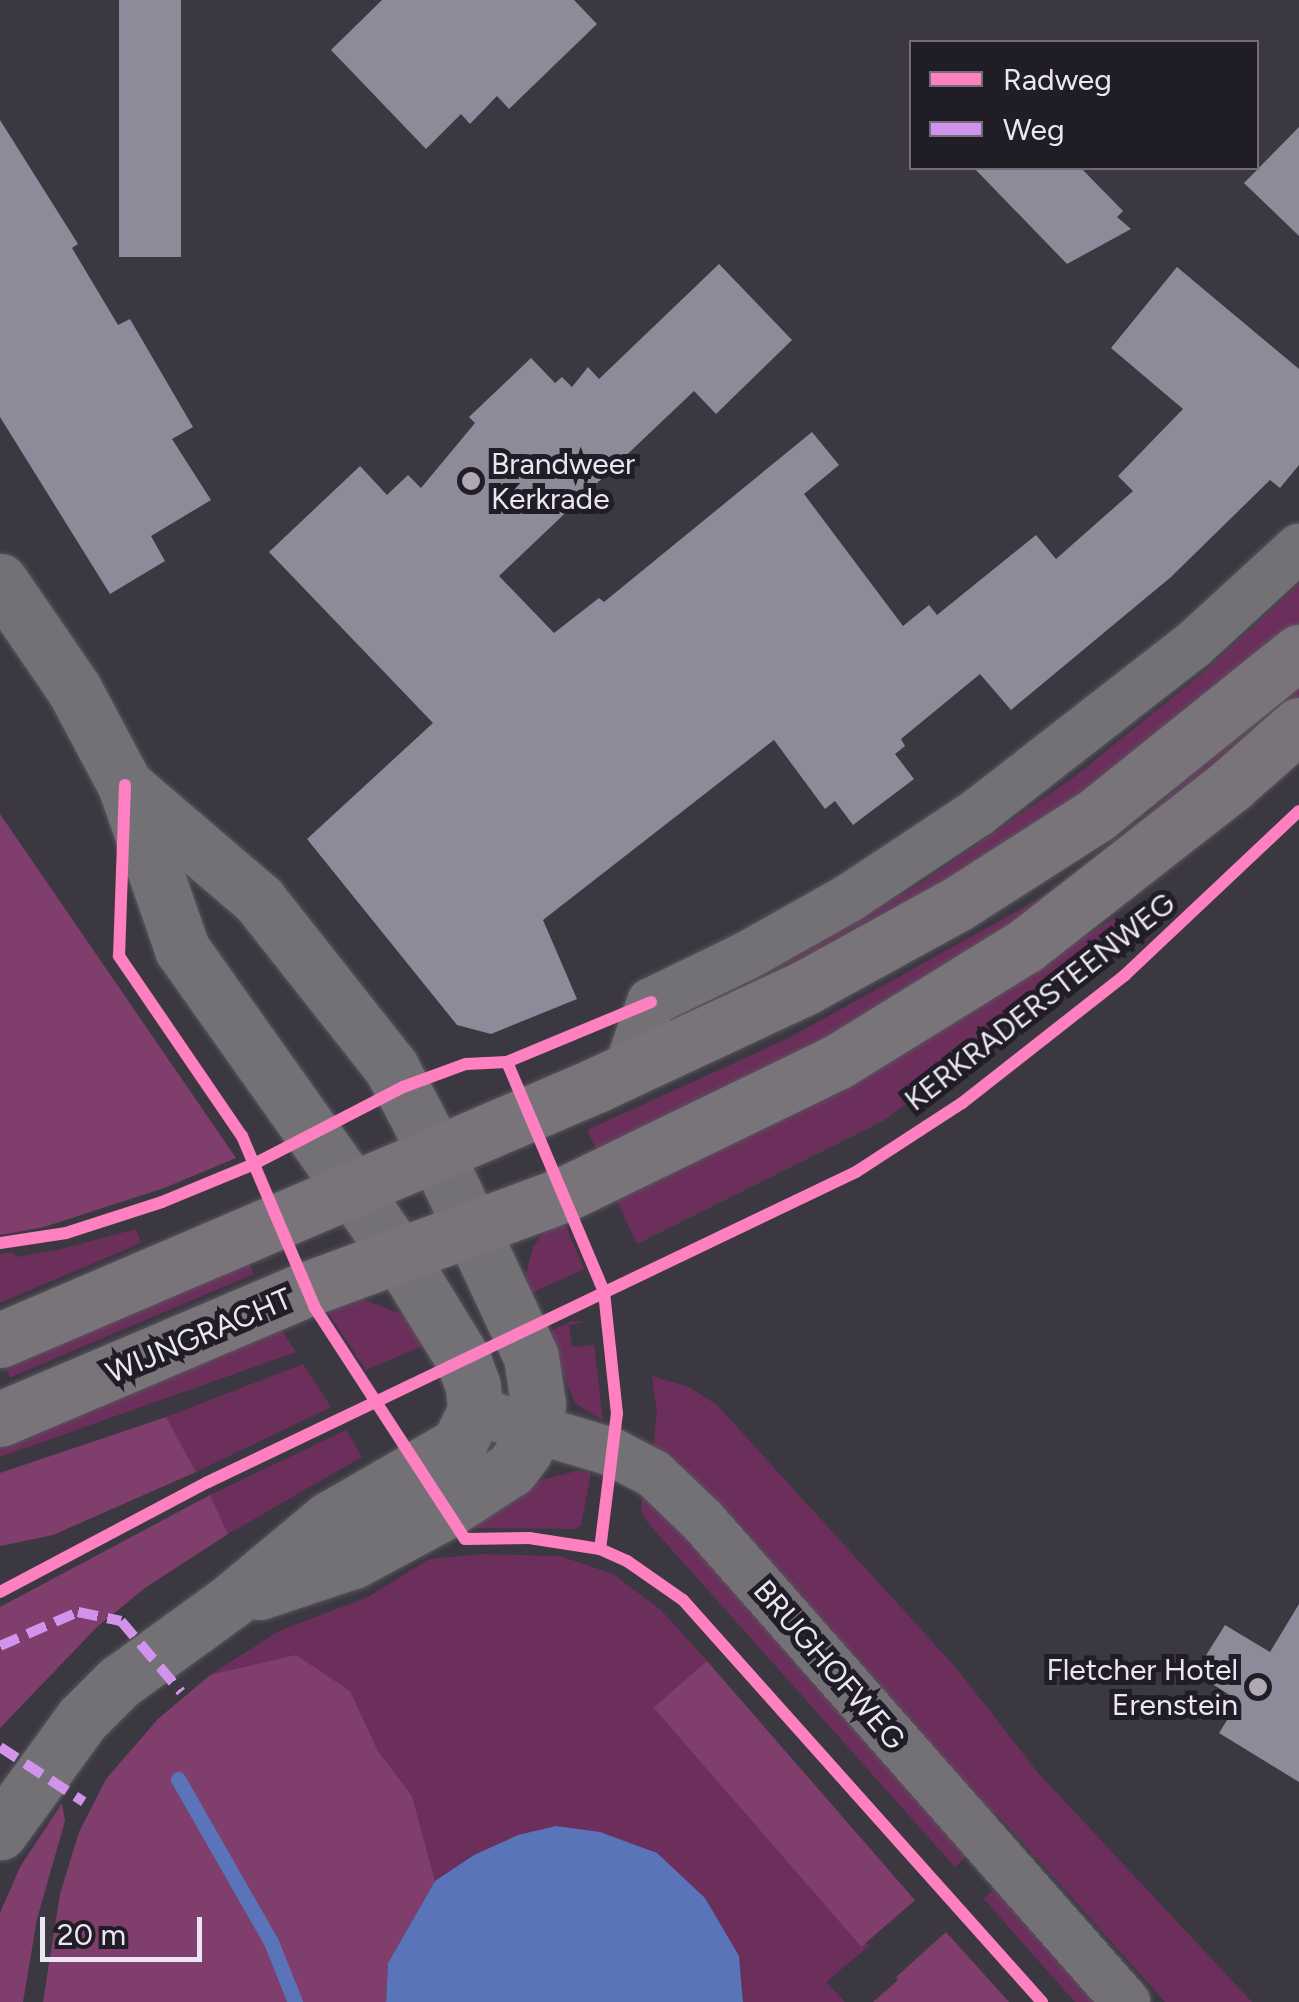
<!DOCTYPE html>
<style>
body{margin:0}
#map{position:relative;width:1299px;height:2002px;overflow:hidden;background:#3c3842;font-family:Figtree,sans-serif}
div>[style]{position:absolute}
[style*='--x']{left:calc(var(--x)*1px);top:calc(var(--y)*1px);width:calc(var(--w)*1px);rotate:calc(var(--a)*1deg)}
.green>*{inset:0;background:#6c2f5c;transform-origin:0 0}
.forest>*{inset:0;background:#7f3e6c;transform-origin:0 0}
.water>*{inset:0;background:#5974b9}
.stream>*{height:15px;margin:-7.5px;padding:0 7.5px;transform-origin:7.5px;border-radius:7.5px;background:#5974b9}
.building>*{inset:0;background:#8d8b99;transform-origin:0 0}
.roads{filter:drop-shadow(0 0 2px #58555d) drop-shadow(0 0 2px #58555d)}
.minor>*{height:48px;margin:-24px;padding:0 24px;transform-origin:24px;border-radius:24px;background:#747176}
.tertiary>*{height:55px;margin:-27.5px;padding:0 27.5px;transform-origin:27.5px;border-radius:27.5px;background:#747176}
.secondary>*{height:55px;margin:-27.5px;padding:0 27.5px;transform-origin:27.5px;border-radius:27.5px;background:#787479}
.quiet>*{height:10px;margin-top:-5px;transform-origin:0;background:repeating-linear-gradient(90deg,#d193ec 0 20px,transparent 0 30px)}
.cycleway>*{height:12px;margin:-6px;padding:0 6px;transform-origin:6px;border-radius:6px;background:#ff80c0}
.dots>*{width:28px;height:28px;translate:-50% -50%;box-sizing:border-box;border:5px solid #211d26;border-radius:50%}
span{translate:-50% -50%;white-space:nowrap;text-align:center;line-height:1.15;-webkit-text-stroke:10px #211d26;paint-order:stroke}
.poi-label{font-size:30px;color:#ebe6f3}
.left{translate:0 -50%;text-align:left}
.right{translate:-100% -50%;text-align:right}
.street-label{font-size:30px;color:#ebe6f3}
.legend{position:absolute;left:909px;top:40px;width:350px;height:130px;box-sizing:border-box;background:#211d26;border:2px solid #726d78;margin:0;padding:12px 18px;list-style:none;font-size:30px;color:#ebe6f3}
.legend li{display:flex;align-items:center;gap:20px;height:50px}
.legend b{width:50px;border:2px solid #726d78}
.scale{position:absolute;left:40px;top:1917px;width:162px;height:45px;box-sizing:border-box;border:5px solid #ebe6f3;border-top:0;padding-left:12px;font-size:30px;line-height:35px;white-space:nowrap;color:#ebe6f3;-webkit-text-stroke:8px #211d26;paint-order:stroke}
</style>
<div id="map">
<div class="green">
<i style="clip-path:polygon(1299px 584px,1299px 633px,1022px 846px,668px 1035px,668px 1018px,753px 982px,921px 883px,1074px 777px,1204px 672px)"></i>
<i style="clip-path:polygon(1299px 669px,1299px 701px,995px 945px,602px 1161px,587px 1130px,789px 1038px,1035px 901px,1117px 844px)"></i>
<i style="clip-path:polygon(1118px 916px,1130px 929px,1012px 1027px,883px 1121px,637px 1244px,613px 1192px,981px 998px)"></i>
<i style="clip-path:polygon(562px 1217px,584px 1269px,529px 1294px,526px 1275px,533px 1247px,548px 1226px)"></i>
<i style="clip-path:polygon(136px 1229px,141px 1243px,0 1303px,0 1254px,13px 1252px,17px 1257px,58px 1250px)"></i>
<i style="left:244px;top:1251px;width:25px;height:265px;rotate:67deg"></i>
<i style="clip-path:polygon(358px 1297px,408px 1317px,427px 1344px,366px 1370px,325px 1308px)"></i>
<i style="clip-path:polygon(572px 1321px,585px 1322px,569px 1325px,572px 1347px,594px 1345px,603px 1421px,575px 1403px,546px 1333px)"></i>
<i style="clip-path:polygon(277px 1323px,296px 1352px,0 1457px,0 1438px)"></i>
<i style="clip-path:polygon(303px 1364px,331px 1407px,196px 1472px,166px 1417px)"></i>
<i style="clip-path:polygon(652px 1376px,689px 1387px,717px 1405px,957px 1669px,1039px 1774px,1252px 2002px,1165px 2002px,996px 1813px,990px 1817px,653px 1445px,657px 1413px)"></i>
<i style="clip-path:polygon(346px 1430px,362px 1457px,228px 1534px,210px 1495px)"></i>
<i style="clip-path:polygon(576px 1471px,591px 1473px,581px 1525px,575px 1529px,472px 1528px,465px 1522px,523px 1485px)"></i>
<i style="clip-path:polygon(643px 1490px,652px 1495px,971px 1851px,955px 1867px,648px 1523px,641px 1510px)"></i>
<i style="clip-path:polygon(483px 1554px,560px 1556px,613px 1574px,661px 1610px,707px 1661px,654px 1708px,869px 1946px,826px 1982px,845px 2002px,743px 2002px,739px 1956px,474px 1855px,435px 1881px,412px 1796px,378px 1751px,350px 1691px,210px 1675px,279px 1631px,368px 1597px,429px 1559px)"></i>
<i style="clip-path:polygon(999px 1884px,1104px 2002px,1075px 2002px,984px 1899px)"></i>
</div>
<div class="forest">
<i style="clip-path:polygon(0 814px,236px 1158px,164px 1188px,44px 1227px,0 1235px)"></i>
<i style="clip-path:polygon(166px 1417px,196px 1472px,53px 1535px,0 1546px,0 1473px)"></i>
<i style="clip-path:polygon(210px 1495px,228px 1534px,145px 1588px,97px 1627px,0 1728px,0 1607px)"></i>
<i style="clip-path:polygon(296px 1655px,350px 1691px,378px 1751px,412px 1796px,435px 1881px,388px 1963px,386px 2002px,43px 2002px,60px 1894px,79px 1832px,106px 1779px,158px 1719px,210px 1675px)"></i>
<i style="left:707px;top:1661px;width:317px;height:71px;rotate:49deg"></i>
<i style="clip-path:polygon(62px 1803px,65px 1821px,37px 1919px,23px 2002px,0 2002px,0 1913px,20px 1867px)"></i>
<i style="clip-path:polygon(946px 1932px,1009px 2002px,873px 2002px,898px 1980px,896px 1977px)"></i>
</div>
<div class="water">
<i style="clip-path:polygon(556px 1826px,600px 1832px,657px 1853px,705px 1898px,739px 1956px,743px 2002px,386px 2002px,388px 1963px,435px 1881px,474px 1855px,518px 1835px)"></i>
</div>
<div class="stream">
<i style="--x:178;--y:1779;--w:188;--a:60.3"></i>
<i style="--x:271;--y:1942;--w:65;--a:68.2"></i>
</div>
<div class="building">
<i style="left:119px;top:0;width:62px;height:257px"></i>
<i style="clip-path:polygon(382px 0,574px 0,597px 24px,509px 109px,497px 96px,470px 124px,461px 114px,426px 149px,331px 50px)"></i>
<i style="clip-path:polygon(0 120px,78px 244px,72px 248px,118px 325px,130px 319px,193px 427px,172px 439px,211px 500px,151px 536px,165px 561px,110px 594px,0 417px)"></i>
<i style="clip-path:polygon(1299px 127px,1299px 236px,1244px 183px)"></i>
<i style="clip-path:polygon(974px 168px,1081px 168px,1123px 211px,1117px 217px,1131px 229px,1067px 264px)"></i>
<i style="clip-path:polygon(719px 264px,792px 340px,716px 414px,694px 391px,499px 576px,554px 633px,599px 598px,604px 602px,812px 432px,839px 465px,804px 494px,903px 626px,929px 605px,937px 615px,1036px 535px,1056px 559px,1133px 491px,1118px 476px,1183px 409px,1111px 348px,1177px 267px,1299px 369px,1299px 465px,1280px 488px,1270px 480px,1171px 577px,1011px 710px,980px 674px,901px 739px,905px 746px,895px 754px,914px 779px,853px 825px,835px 801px,825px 809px,774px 740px,543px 920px,577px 999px,491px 1034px,457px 1025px,307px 839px,433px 723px,269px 552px,360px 466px,387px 495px,408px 475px,421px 488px,475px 423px,469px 417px,531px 358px,555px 383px,562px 377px,572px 387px,588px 367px,599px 379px)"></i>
<i style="clip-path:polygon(1299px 1604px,1299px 1782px,1219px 1733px,1239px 1701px,1195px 1673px,1225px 1625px,1270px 1652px)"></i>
</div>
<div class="roads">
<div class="minor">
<i style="--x:628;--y:1069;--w:71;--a:-71.1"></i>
<i style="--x:651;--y:1002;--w:108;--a:-25.9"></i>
<i style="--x:748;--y:955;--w:116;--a:-29.4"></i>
<i style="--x:849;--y:898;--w:154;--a:-33.6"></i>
<i style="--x:977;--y:813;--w:274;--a:-37.9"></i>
<i style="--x:1193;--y:645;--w:144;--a:-42.5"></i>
<i style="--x:475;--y:1411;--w:143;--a:16.7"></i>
<i style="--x:612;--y:1452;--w:47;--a:27.6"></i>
<i style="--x:654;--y:1474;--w:68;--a:43.8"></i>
<i style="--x:703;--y:1521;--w:641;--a:48.67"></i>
</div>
<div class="tertiary">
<i style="--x:0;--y:581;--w:131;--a:55.6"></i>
<i style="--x:74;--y:689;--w:109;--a:62"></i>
<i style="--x:125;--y:785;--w:174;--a:70.8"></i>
<i style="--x:182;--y:949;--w:375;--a:54.7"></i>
<i style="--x:399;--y:1255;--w:122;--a:58.4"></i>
<i style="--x:463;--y:1359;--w:29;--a:70"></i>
<i style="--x:473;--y:1386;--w:25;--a:85"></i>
<i style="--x:475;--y:1411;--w:37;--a:116"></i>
<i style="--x:459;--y:1444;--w:150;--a:150"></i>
<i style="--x:329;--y:1519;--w:128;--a:140.1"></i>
<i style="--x:231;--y:1601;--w:138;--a:144.1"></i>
<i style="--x:119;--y:1682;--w:52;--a:135"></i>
<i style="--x:82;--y:1719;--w:140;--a:126"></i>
<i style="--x:125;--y:785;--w:177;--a:40.6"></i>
<i style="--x:259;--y:900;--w:213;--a:51.7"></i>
<i style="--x:391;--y:1067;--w:97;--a:62.4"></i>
<i style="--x:436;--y:1153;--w:225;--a:65"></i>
<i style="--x:531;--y:1357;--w:48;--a:81.5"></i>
<i style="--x:538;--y:1404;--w:48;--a:105.8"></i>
<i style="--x:525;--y:1450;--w:24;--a:126"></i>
<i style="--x:511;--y:1469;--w:77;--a:147.1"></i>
<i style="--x:446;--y:1511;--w:106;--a:151.7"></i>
<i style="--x:353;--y:1561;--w:99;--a:161.7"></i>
</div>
<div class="secondary">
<i style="--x:0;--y:1340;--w:646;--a:-23.15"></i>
<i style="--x:594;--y:1086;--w:234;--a:-25"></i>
<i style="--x:806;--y:987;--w:172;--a:-28.8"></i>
<i style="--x:957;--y:904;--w:165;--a:-32.6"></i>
<i style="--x:1096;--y:815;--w:260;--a:-38.8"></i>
<i style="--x:0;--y:1419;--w:333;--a:-23"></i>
<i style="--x:307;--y:1289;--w:275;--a:-20.2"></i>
<i style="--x:565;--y:1194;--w:302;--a:-25.9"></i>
<i style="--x:837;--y:1062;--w:221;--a:-31.7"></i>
<i style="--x:1025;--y:946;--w:263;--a:-38"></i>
<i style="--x:1232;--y:784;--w:89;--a:-41.4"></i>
</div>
</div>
<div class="quiet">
<i style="--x:0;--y:1646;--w:85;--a:-23.6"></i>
<i style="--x:78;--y:1612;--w:44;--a:11.8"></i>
<i style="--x:121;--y:1621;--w:93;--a:49.8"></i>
<i style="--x:0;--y:1747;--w:100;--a:33.2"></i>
</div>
<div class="cycleway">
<i style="--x:125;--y:785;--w:171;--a:92"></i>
<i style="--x:119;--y:956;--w:218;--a:55.7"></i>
<i style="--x:242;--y:1136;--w:187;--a:67"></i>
<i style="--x:315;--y:1308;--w:275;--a:57"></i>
<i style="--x:465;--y:1539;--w:64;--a:-0.9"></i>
<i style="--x:529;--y:1538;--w:72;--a:8.8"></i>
<i style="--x:600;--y:1549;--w:30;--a:24"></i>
<i style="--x:627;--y:1561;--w:68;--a:34.9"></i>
<i style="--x:683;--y:1600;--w:539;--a:48.23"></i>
<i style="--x:507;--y:1062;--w:250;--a:67.1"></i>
<i style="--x:604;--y:1292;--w:122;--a:83.9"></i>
<i style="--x:617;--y:1413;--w:137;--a:97.1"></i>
<i style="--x:0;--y:1243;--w:67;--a:-8.6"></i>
<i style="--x:66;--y:1233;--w:101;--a:-17.9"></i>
<i style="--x:162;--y:1202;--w:100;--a:-22.4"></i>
<i style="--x:254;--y:1164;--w:168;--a:-27.3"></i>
<i style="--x:403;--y:1087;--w:67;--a:-20.1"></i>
<i style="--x:466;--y:1064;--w:41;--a:-2.8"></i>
<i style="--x:507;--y:1062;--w:156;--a:-22.6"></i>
<i style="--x:0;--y:1592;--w:235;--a:-27.9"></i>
<i style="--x:208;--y:1482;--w:718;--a:-25.57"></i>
<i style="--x:856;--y:1172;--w:126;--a:-33.1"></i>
<i style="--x:962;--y:1103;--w:207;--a:-38.1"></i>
<i style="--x:1125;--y:975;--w:239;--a:-43.3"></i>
</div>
<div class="dots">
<i style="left:471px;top:481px;background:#aea9b5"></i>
<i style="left:1258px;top:1687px;background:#aea9b5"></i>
</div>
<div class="poi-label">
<span class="left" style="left:491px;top:481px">Brandweer<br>Kerkrade</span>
<span class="right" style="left:1238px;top:1687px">Fletcher Hotel<br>Erenstein</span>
</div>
<div class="street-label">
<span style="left:1040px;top:1002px;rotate:-38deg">KERKRADERSTEENWEG</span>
<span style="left:199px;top:1336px;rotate:-23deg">WIJNGRACHT</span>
<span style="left:829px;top:1665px;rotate:49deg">BRUGHOFWEG</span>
</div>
<ul class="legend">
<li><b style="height:12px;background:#ff80c0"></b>Radweg</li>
<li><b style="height:12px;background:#d193ec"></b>Weg</li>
</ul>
<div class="scale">20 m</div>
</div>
